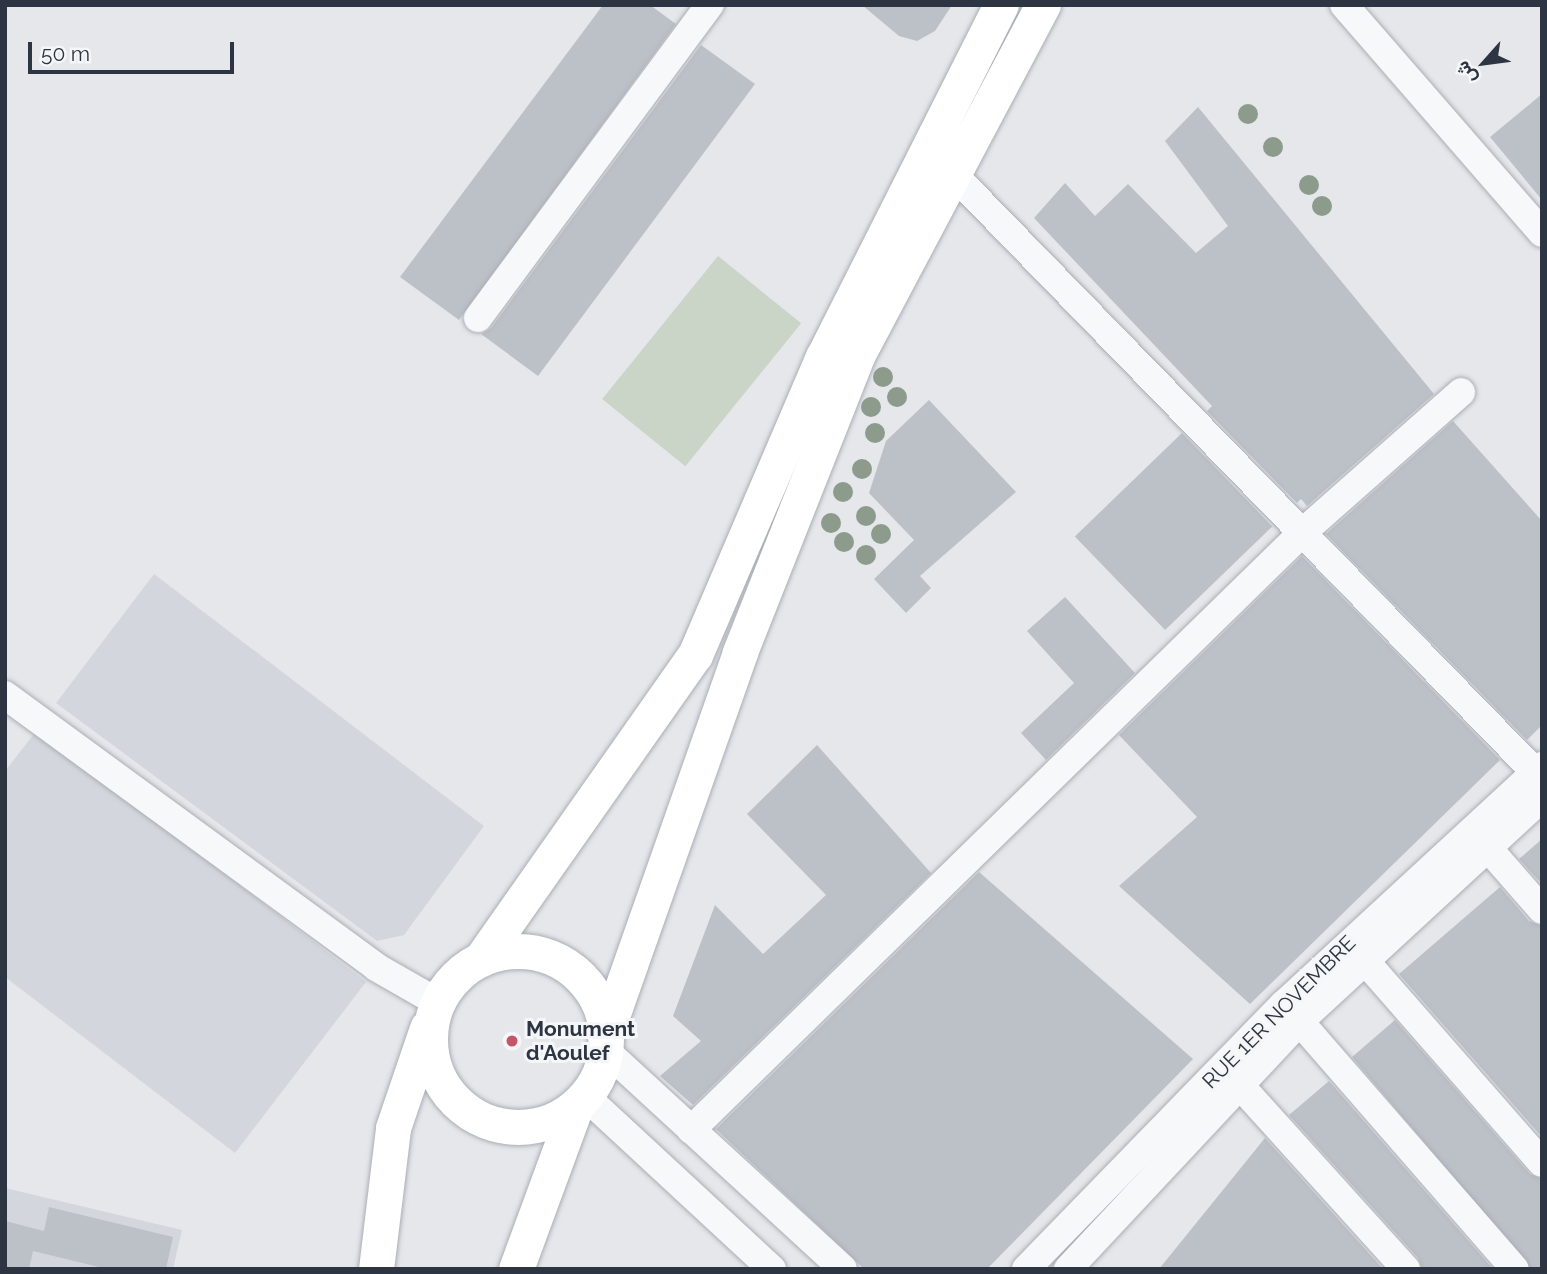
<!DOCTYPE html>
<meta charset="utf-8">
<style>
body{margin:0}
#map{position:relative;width:1547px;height:1274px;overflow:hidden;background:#e5e7eb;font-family:Raleway,Vazirmatn,sans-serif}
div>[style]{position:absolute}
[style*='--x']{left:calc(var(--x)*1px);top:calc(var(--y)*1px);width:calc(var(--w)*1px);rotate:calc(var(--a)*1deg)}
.built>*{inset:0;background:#d3d7dd}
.green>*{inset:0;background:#cad4c7;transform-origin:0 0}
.building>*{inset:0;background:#bcc1c8;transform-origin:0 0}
.roads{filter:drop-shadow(0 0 2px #aaaeb5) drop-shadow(0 0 2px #aaaeb5)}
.minor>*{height:28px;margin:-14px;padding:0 14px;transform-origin:14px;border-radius:14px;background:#f7f8fa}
.major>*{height:35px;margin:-17.5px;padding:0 17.5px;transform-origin:17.5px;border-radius:17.5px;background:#fff}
.major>.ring{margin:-17.5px;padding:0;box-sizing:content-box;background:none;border:35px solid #fff;border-radius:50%}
.trees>*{width:20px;height:20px;margin:-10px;border-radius:50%;background:#8c9b8b}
.dots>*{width:19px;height:19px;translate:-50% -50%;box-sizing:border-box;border:4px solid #f4f6f8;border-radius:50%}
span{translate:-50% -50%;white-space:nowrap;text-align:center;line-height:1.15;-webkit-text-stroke:6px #f4f6f8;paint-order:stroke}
.street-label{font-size:21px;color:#2d3542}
.poi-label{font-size:21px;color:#2d3542;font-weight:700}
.left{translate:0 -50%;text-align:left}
.frame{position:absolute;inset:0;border:7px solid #2d3542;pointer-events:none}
.north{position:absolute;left:1449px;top:28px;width:70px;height:70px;-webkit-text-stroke:5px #f4f6f8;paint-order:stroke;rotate:242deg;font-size:19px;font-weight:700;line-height:28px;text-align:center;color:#2d3542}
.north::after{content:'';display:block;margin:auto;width:24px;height:32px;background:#2d3542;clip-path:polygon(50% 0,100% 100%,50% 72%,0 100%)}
.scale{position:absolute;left:28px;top:42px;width:206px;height:32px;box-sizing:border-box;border:4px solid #2d3542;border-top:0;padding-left:9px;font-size:21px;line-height:24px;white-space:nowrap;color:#2d3542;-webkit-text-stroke:5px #f4f6f8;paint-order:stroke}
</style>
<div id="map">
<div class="built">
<i style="clip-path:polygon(154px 574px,484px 826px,404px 935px,377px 941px,56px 703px)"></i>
<i style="clip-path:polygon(37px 730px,366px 982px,235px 1153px,5px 977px,5px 771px)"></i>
<i style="clip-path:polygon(5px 1188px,182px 1230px,173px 1269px,5px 1269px)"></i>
</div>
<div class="green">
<i style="left:718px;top:256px;width:107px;height:184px;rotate:39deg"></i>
</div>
<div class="building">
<i style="clip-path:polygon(603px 5px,650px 5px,676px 24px,459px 320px,400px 277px)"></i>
<i style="clip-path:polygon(862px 5px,952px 5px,935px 31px,917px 41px,899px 36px)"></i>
<i style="clip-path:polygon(701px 45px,755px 84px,538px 376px,481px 334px,491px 328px)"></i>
<i style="clip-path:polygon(1542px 94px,1542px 200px,1490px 137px)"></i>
<i style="clip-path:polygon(1198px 107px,1434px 394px,1307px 506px,1301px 499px,1297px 503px,1207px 411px,1212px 406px,1034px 218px,1065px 183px,1095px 216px,1128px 184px,1196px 253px,1228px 226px,1165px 141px)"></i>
<i style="clip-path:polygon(929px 400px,1016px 492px,920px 576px,931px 588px,906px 613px,874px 579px,914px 540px,869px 493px,886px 441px)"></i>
<i style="clip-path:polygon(1453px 421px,1542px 521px,1542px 725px,1527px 740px,1326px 534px)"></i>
<i style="left:1182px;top:433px;width:130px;height:149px;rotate:46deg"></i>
<i style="clip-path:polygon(1302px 556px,1500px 760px,1250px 1004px,1119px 886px,1197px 817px,1119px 735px)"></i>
<i style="clip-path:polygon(1065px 597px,1135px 673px,1046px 760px,1021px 733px,1074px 683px,1027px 631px)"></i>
<i style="clip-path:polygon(817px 745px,931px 873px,693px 1105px,660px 1076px,701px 1041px,673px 1016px,715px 905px,763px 954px,826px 895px,747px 814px)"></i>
<i style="clip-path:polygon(1542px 839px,1542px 884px,1519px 859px)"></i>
<i style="clip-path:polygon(979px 872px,1193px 1059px,987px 1269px,864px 1269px,716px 1129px)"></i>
<i style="clip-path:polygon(1500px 887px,1529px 921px,1542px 926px,1542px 1137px,1399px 974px)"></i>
<i style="clip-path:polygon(1395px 1020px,1530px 1174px,1542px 1179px,1542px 1269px,1531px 1269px,1352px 1057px)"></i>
<i style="clip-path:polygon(1329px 1081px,1493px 1269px,1422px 1269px,1418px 1258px,1289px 1115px)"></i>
<i style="clip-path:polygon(1265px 1138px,1383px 1269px,1159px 1269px)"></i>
<i style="clip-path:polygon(49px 1207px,173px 1237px,166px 1269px,107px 1269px,33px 1251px,29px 1269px,5px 1269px,5px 1221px,44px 1231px)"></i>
</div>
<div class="roads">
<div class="minor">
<i style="--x:1344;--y:5;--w:302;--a:49"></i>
<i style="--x:952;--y:173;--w:846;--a:45.77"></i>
<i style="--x:478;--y:318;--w:390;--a:-53.5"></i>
<i style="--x:5;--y:695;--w:460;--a:36.2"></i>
<i style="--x:376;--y:967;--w:70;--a:29.8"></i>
<i style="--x:1488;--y:848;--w:82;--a:48.9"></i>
<i style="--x:1352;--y:946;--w:288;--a:48.8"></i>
<i style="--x:1287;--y:1007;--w:347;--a:49"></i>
<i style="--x:605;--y:1050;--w:323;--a:42.6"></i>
<i style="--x:1227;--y:1071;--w:267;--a:47.9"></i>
<i style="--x:585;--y:1096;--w:255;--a:42.8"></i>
<i style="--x:691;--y:1130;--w:856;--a:-44.34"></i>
<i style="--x:1303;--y:532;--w:211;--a:-41.5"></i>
<i style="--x:1026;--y:1269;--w:370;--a:-45.8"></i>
<i style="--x:1284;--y:1004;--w:351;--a:-42.7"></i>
<i style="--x:1068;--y:1269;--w:340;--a:-46.9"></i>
<i style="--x:1300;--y:1021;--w:329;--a:-42.7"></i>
</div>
<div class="major">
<i class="ring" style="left:430px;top:951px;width:141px;height:141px"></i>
<i style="--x:481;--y:959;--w:372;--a:-54.9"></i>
<i style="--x:695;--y:655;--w:324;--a:-66.8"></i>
<i style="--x:823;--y:357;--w:394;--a:-63.2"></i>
<i style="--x:605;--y:1036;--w:407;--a:-70.6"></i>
<i style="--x:740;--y:652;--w:323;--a:-68.4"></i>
<i style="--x:859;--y:352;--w:393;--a:-62.1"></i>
<i style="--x:376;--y:1269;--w:142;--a:-83.1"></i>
<i style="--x:393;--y:1128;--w:106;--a:-71.2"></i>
<i style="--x:516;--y:1269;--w:174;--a:-69.8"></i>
</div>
</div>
<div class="trees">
<i style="left:1248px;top:114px"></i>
<i style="left:1273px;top:147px"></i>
<i style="left:1309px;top:185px"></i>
<i style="left:1322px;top:206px"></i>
<i style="left:883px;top:377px"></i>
<i style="left:897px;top:397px"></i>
<i style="left:871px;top:407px"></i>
<i style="left:875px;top:433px"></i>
<i style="left:862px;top:469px"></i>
<i style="left:843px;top:492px"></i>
<i style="left:866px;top:516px"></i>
<i style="left:831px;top:523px"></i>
<i style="left:881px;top:534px"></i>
<i style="left:844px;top:542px"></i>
<i style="left:866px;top:555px"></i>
</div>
<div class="dots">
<i style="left:512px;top:1041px;background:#c45668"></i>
</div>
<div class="street-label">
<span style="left:1279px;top:1012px;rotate:-45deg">RUE 1ER NOVEMBRE</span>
</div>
<div class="poi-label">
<span class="left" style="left:526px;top:1041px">Monument<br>d'Aoulef</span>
</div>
<div class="frame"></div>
<div class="north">ش</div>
<div class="scale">50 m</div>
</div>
